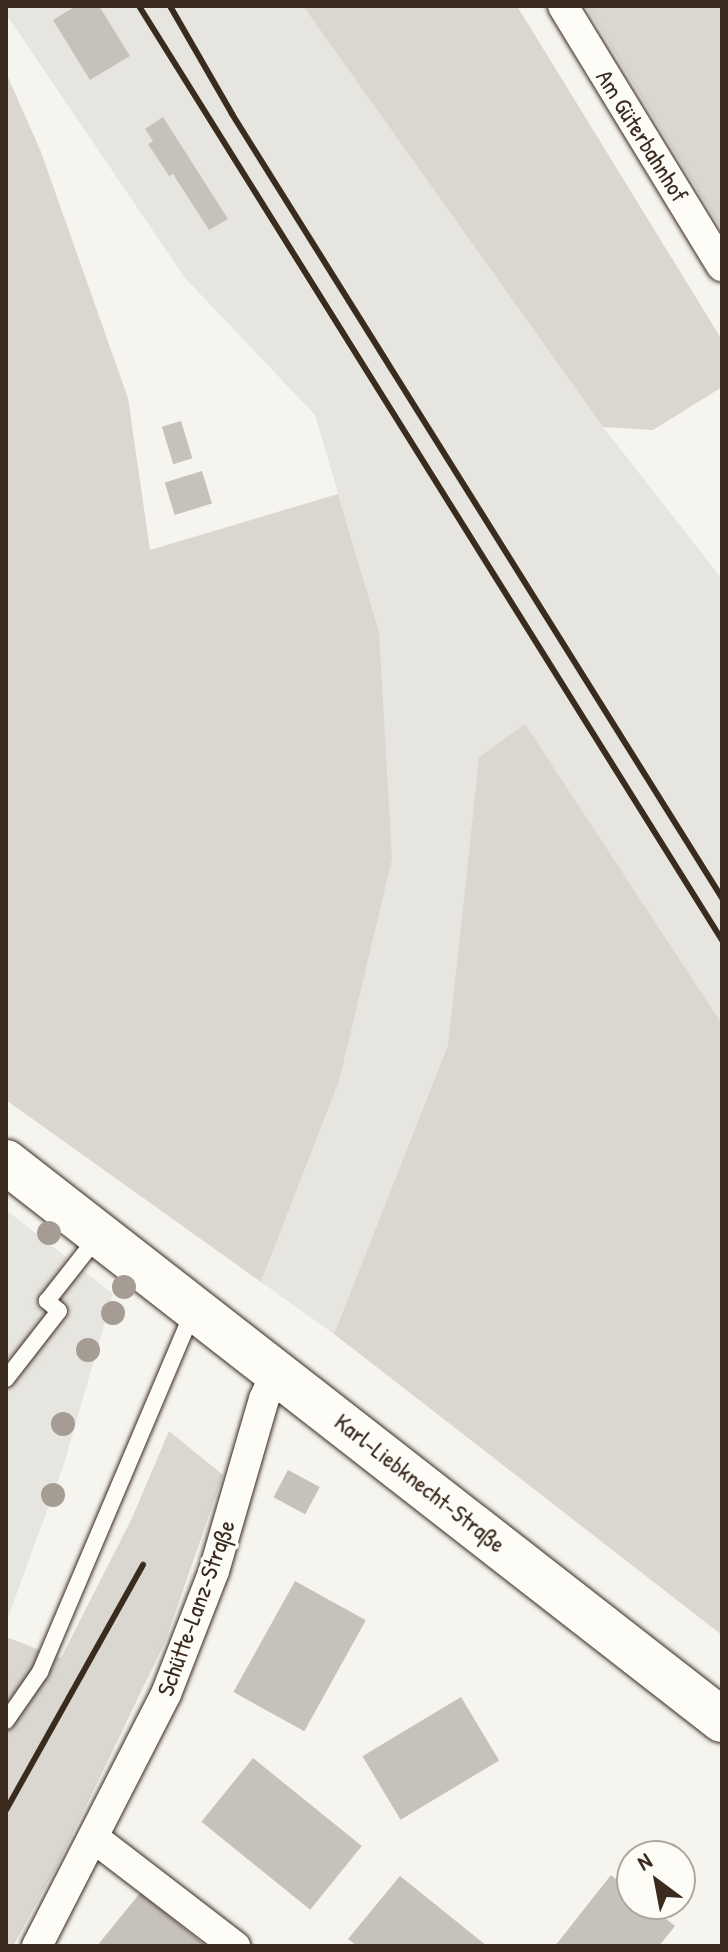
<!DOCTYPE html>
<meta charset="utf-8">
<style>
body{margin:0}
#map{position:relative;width:728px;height:1952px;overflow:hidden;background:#f5f4ee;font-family:"Patrick Hand",sans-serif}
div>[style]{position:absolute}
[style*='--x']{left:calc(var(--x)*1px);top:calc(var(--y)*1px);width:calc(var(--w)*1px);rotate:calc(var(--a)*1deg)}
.built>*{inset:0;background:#e7e5df}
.green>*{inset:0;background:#dad6d0}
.building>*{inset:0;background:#c7c1bb;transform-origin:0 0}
.roads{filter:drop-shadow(0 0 2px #3b2a1e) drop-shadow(0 0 2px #3b2a1e)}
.lane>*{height:16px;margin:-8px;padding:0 8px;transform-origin:8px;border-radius:8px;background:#fdfcf7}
.street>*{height:30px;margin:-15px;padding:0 15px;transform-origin:15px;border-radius:15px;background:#fdfcf7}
.secondary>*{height:44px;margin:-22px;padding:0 22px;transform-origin:22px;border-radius:22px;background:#fdfcf7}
.rail>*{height:6px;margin:-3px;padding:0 3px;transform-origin:3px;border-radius:3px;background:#3b2a1e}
.trees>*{width:24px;height:24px;margin:-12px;border-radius:50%;background:#a59d94}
span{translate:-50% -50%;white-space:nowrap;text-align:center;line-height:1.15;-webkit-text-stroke:7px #fdfcf7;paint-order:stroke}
.street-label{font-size:24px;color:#3b2a1e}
.frame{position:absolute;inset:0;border:8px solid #3b2a1e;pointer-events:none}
.north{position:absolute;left:616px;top:1840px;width:80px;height:80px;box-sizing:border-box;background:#fdfcf7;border:2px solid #afa8a0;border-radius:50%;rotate:328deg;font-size:22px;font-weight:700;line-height:32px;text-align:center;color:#3b2a1e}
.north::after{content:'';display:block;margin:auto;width:28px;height:36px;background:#3b2a1e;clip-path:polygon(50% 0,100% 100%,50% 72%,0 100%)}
</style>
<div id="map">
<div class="built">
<i style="clip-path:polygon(6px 6px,303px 6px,603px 427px,722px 579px,722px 1024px,525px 725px,479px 757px,448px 1045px,334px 1334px,261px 1282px,339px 1081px,379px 632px,315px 415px,185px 278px,6px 14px)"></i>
<i style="clip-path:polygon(6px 1210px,113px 1294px,64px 1464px,6px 1623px)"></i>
</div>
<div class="green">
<i style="clip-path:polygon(303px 6px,517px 6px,722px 340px,722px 387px,653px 430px,603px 427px)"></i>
<i style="clip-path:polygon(586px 6px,722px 6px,722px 230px)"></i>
<i style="clip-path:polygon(6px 73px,41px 152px,128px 398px,150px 550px,338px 494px,379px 632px,392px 859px,339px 1081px,261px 1282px,6px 1100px)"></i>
<i style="clip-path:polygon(525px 724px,722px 1024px,722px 1635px,334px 1334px,448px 1045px,479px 757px)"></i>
<i style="clip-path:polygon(169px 1431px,223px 1475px,165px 1642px,58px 1864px,13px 1946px,6px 1946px,6px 1637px,61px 1658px,132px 1518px)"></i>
</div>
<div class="building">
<i style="clip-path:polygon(76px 6px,99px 6px,130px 56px,90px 80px,53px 20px)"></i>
<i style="clip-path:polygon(163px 117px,228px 219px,209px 230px,173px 174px,169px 176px,148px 144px,153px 141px,145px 129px)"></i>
<i style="left:181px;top:421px;width:39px;height:20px;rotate:73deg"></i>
<i style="left:202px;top:471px;width:34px;height:39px;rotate:73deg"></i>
<i style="left:288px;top:1470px;width:36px;height:31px;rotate:28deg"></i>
<i style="left:295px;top:1581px;width:81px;height:127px;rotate:29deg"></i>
<i style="left:461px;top:1697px;width:74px;height:115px;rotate:59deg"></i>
<i style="left:253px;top:1758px;width:140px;height:82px;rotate:39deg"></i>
<i style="clip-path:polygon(611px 1875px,632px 1892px,632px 1904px,647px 1904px,675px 1926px,659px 1946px,555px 1946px)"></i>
<i style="clip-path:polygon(400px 1876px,487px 1946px,357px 1946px,348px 1939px)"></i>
<i style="clip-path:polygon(140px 1893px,206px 1946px,97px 1946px)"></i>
</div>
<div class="roads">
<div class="lane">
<i style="--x:6;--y:1379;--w:86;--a:-52.1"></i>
<i style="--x:59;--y:1311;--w:16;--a:-140"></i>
<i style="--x:47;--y:1301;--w:84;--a:-51.8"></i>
<i style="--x:6;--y:1721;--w:60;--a:-55.2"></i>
<i style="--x:40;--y:1672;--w:394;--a:-67"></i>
</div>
<div class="street">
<i style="--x:563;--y:6;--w:305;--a:58.6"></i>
<i style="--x:94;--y:1838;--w:178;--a:37.5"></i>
<i style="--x:37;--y:1946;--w:283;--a:-62.9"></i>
<i style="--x:166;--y:1694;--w:132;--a:-68.7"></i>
<i style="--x:214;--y:1571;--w:179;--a:-73.8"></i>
<i style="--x:264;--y:1399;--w:31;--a:-65"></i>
</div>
<div class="secondary">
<i style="--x:6;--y:1162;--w:908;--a:37.93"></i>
</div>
</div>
<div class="rail">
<i style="--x:139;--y:6;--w:1101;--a:58.03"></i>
<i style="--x:170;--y:6;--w:125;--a:60.1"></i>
<i style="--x:232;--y:114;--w:925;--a:57.99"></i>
<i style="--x:6;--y:1810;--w:281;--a:-60.8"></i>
</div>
<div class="trees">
<i style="left:49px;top:1233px"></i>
<i style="left:124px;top:1287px"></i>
<i style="left:113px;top:1313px"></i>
<i style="left:88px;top:1350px"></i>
<i style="left:63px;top:1424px"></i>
<i style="left:53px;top:1495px"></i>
</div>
<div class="street-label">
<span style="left:642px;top:136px;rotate:58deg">Am Güterbahnhof</span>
<span style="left:420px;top:1483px;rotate:38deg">Karl-Liebknecht-Straße</span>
<span style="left:196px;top:1608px;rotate:-70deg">Schütte-Lanz-Straße</span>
</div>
<div class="frame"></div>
<div class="north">N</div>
</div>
